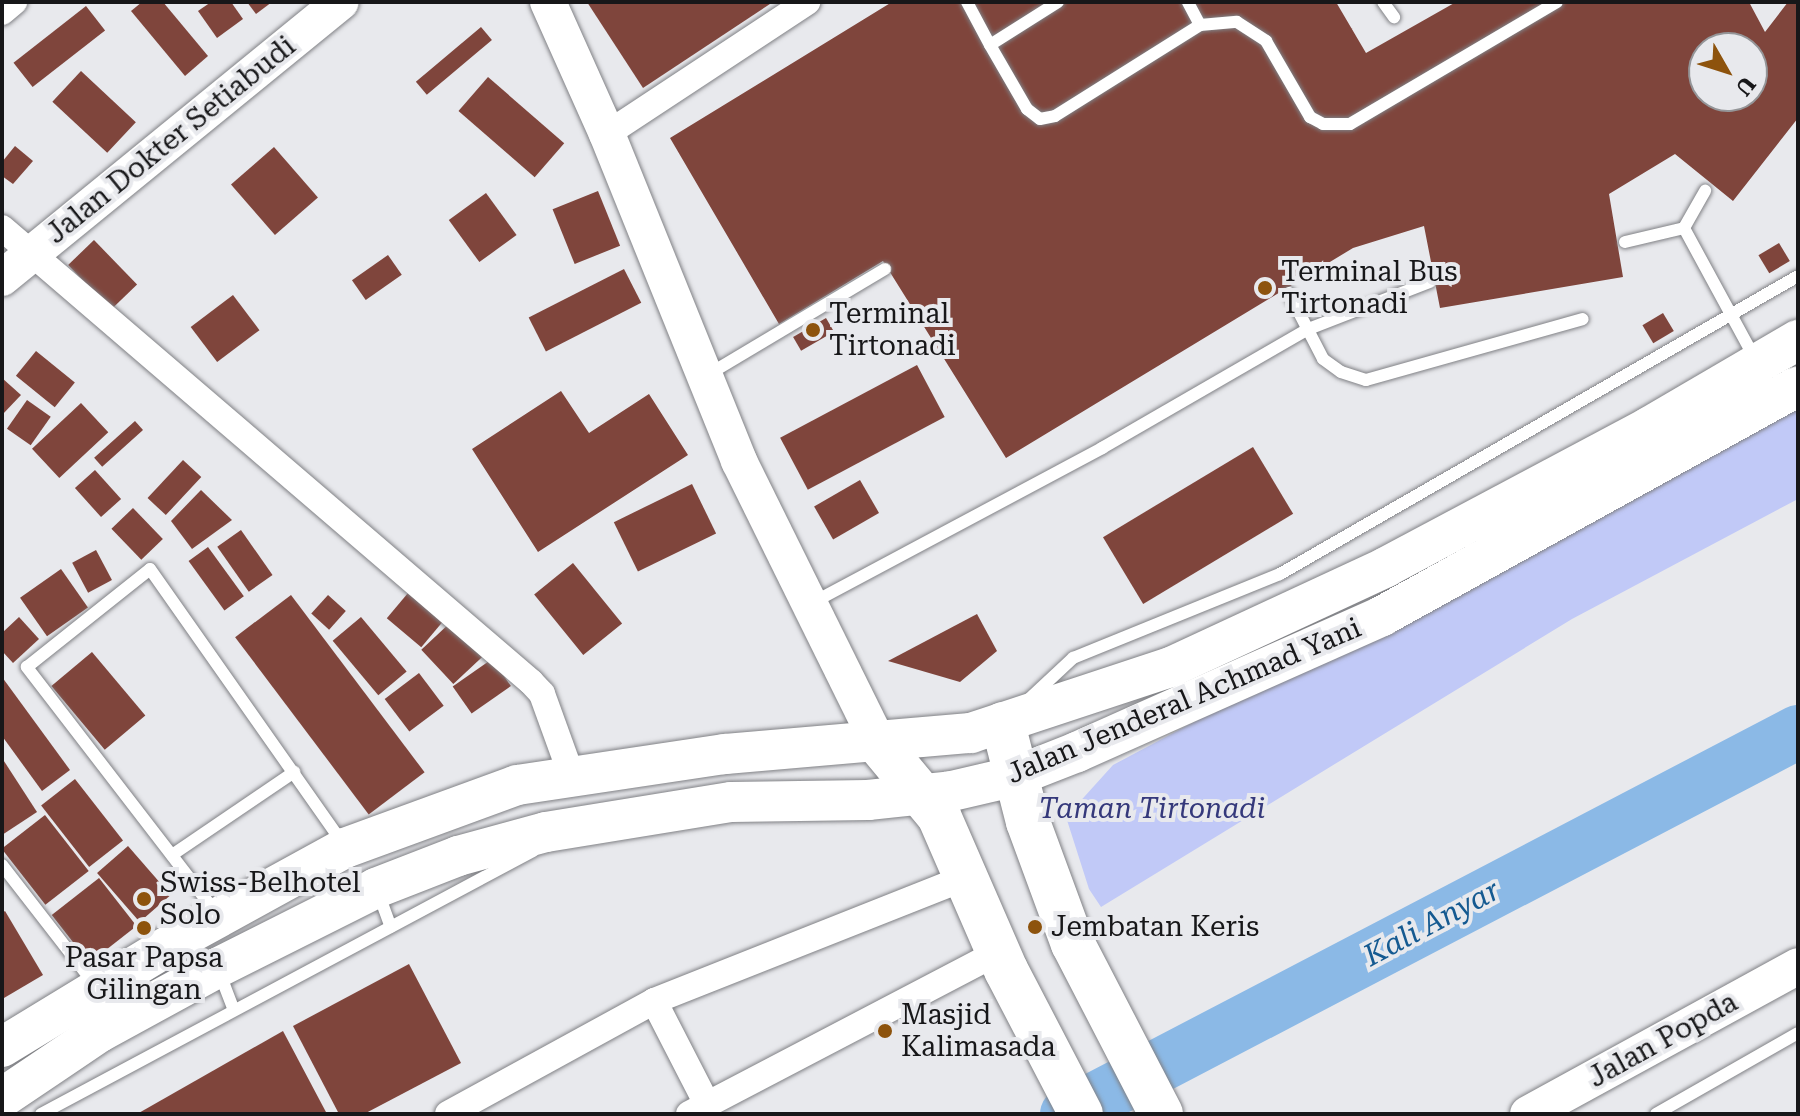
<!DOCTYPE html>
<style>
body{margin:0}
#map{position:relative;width:1800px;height:1116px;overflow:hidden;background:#e8e9ed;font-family:"Roboto Serif",serif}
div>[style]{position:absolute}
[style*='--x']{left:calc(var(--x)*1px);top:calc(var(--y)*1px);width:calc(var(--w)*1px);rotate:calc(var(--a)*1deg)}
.green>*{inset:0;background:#c1c9f7}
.river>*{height:54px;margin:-27px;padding:0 27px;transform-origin:27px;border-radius:27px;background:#8bb9e6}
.building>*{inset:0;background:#7f453c;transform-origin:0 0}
.roads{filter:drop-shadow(0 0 2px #808185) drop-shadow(0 0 2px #808185)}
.lane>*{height:12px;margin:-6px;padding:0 6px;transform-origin:6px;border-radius:6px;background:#fff}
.street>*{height:26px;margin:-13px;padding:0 13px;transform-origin:13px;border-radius:13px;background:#fff}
.secondary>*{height:36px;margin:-18px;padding:0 18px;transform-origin:18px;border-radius:18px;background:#fff}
.primary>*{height:40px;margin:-20px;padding:0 20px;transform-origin:20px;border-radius:20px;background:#fff}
.highway>*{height:44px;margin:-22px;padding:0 22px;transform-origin:22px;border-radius:22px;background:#fff}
.dots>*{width:22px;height:22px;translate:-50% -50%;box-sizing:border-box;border:4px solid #e8e9ed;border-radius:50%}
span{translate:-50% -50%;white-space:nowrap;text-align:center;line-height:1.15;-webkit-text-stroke:8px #e8e9ed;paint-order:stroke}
.street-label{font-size:28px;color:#171719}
.poi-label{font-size:28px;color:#171719}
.left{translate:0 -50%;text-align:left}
.park-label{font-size:28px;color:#35397b;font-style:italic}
.water-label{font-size:30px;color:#155a91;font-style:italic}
.frame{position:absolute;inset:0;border:4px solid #171719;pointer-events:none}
.north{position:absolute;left:1688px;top:32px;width:80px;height:80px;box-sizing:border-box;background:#e8e9ed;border:2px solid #949598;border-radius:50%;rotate:129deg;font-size:22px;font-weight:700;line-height:32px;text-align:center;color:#171719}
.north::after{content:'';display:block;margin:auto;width:28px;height:36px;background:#8d530d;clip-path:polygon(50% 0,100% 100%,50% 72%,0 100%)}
</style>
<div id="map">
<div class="green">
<i style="clip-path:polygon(1798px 401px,1798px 499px,1572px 619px,1101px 907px,1089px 889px,1066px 817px,1113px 765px)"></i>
</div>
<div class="river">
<i style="--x:1067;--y:1114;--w:825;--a:-27.59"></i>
</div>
<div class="building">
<i style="clip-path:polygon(142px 2px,163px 2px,208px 56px,185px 76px,131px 11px)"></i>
<i style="clip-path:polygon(211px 2px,231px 2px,243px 19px,217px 38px,198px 11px)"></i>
<i style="clip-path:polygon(247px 2px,272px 2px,256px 14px)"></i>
<i style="clip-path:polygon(587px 2px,773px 2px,643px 88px)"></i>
<i style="clip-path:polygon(evenodd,892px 2px,1336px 2px,1366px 53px,1456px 2px,1749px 2px,1765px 32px,1788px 2px,1798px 2px,1798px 118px,1733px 201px,1675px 154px,1609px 194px,1623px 277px,1440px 308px,1424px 226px,1353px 248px,1006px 458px,883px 261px,779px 324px,670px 138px,892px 2px,1704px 48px,1752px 48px,1752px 96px,1704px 96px,1704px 48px)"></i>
<i style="left:86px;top:6px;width:31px;height:92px;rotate:52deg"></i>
<i style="left:481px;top:27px;width:17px;height:85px;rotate:50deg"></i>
<i style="left:81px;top:71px;width:75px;height:42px;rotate:43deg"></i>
<i style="left:488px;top:77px;width:101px;height:45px;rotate:41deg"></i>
<i style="clip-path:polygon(15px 146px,33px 161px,13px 184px,2px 176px,2px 162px)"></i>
<i style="left:274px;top:147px;width:67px;height:57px;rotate:49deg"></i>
<i style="left:598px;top:191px;width:59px;height:49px;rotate:68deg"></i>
<i style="left:486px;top:193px;width:52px;height:46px;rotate:54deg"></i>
<i style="left:94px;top:240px;width:62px;height:36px;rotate:46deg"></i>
<i style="left:1779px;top:243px;width:21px;height:24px;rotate:59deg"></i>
<i style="left:388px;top:255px;width:24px;height:44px;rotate:55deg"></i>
<i style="left:624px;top:269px;width:38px;height:107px;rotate:63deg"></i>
<i style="left:233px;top:295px;width:44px;height:53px;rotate:53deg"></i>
<i style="left:1663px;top:313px;width:21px;height:24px;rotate:59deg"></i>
<i style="left:826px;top:318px;width:16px;height:38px;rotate:60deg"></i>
<i style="left:36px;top:351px;width:50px;height:32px;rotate:39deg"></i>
<i style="left:917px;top:365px;width:59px;height:155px;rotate:62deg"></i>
<i style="clip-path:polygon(2px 378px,21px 395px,2px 415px)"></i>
<i style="clip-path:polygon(561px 391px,589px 433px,649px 394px,688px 455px,538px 552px,472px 449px)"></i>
<i style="left:27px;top:400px;width:29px;height:35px;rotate:35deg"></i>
<i style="left:81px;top:403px;width:40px;height:67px;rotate:47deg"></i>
<i style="left:135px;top:421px;width:12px;height:55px;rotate:48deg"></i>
<i style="left:1253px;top:447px;width:78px;height:175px;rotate:59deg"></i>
<i style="left:183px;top:460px;width:25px;height:52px;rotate:43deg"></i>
<i style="left:95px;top:470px;width:39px;height:27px;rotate:48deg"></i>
<i style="left:860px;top:480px;width:38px;height:53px;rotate:60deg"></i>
<i style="left:692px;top:484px;width:55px;height:87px;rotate:64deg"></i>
<i style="clip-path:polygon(201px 490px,232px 520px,192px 549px,171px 521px)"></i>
<i style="left:133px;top:508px;width:43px;height:30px;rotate:46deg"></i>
<i style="left:241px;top:530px;width:55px;height:29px;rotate:55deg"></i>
<i style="left:208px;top:547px;width:61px;height:24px;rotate:54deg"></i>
<i style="left:96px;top:550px;width:34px;height:27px;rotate:62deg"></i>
<i style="left:573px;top:563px;width:78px;height:50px;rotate:51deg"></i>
<i style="left:61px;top:569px;width:47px;height:50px;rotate:55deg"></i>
<i style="left:408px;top:593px;width:45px;height:33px;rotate:40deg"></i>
<i style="left:291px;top:595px;width:222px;height:70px;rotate:53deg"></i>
<i style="left:328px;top:595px;width:24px;height:25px;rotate:42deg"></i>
<i style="clip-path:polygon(977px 614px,997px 651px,960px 682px,888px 661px)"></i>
<i style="clip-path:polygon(19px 617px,39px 639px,13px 663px,2px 651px,2px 633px)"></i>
<i style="left:361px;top:617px;width:71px;height:37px;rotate:50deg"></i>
<i style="left:452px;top:621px;width:47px;height:42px;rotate:47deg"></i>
<i style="left:92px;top:652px;width:83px;height:53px;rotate:50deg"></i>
<i style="left:492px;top:659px;width:33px;height:48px;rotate:55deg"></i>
<i style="left:419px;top:673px;width:41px;height:43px;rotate:53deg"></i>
<i style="clip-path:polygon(2px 677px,70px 770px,42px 791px,2px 736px)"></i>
<i style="clip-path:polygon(2px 758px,37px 812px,2px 835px)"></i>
<i style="left:75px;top:779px;width:78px;height:43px;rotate:52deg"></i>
<i style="left:45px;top:815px;width:71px;height:55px;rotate:52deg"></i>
<i style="left:128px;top:846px;width:65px;height:41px;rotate:49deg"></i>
<i style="left:99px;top:878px;width:61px;height:60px;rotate:52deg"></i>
<i style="clip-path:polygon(5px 911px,43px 975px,4px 998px,2px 913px)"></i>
<i style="clip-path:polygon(409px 964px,461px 1063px,364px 1114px,339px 1114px,293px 1026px)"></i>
<i style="clip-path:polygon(283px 1031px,327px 1114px,137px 1114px)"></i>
</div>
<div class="roads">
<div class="lane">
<i style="--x:967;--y:2;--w:49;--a:61.9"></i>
<i style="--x:1058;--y:2;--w:80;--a:147.7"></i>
<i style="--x:990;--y:45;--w:74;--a:60"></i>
<i style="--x:1027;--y:109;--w:16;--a:38"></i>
<i style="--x:1040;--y:119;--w:15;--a:-11"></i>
<i style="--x:1055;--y:116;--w:171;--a:-32.1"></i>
<i style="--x:1200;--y:25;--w:26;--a:-118"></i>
<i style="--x:1383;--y:2;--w:19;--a:54"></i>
<i style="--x:1200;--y:25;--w:37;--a:-5"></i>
<i style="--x:1237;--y:22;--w:35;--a:33"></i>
<i style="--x:1266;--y:41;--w:88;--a:59.9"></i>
<i style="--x:1310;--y:117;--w:15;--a:28"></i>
<i style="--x:1323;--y:124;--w:27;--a:0"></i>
<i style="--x:1350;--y:124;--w:240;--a:-30.5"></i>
<i style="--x:1684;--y:228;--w:149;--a:61.5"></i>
<i style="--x:1625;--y:242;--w:61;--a:-13.3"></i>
<i style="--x:1684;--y:228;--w:43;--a:-60.4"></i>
<i style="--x:1289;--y:293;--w:74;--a:62.7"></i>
<i style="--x:1323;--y:359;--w:22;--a:36"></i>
<i style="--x:1341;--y:372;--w:26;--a:18"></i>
<i style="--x:1366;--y:380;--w:225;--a:-15.7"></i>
<i style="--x:709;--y:374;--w:205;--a:-30.8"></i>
<i style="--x:814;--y:602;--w:327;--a:-28.1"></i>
<i style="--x:1102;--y:448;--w:236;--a:-30"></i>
<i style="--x:1306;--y:330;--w:133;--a:-21.2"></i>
<i style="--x:1028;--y:700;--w:62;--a:-43"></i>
<i style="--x:1073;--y:658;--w:223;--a:-22.1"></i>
<i style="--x:1280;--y:574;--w:598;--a:-29.91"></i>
<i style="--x:172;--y:855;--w:148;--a:-34.2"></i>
<i style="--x:2;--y:865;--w:152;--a:52.2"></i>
<i style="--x:378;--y:892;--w:37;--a:70"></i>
<i style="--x:217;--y:914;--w:312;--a:-127.6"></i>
<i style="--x:27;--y:667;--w:157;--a:-38.5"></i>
<i style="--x:150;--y:569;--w:336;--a:54.9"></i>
<i style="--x:220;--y:974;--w:36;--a:69"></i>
<i style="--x:41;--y:1114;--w:558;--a:-28.13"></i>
<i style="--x:1656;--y:1114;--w:163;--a:-29.7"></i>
</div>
<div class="street">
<i style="--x:2;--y:12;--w:16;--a:-40"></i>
<i style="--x:607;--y:134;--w:240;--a:-33.4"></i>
<i style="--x:2;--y:228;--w:697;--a:40.64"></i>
<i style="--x:531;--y:682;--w:16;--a:47"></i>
<i style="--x:542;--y:694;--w:85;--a:70.1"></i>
<i style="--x:654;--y:1001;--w:118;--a:62.8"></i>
<i style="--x:448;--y:1114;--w:235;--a:-28.7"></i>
<i style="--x:654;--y:1001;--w:337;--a:-21.6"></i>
<i style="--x:689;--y:1114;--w:350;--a:-27.6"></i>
</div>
<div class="secondary">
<i style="--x:548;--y:2;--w:145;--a:65.9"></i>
<i style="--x:607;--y:134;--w:353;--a:68"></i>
<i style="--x:739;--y:461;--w:316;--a:63.7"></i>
<i style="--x:2;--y:278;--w:437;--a:-39.2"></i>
<i style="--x:1528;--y:1114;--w:308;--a:-28.7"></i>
</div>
<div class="primary">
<i style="--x:2;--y:1047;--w:210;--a:-31.3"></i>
<i style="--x:181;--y:938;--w:187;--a:-28.8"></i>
<i style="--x:345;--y:848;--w:183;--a:-20.1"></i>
<i style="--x:517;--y:785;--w:210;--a:-8.5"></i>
<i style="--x:725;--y:754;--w:247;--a:-4.9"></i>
<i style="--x:971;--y:733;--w:211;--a:-18.3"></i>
<i style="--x:1171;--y:667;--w:237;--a:-24.9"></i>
<i style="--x:1386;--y:567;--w:298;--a:-28"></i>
<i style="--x:1649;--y:427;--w:173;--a:-30.3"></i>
<i style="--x:2;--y:1098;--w:118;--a:-34"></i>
<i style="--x:100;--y:1032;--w:133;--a:-28.7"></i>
<i style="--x:217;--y:968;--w:178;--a:-26.7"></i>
<i style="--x:376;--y:888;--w:88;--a:-21.3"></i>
<i style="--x:458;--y:856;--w:91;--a:-15.3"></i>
<i style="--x:546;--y:832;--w:187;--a:-9.2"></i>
<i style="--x:731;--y:802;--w:137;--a:-0.8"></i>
<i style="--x:868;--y:800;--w:84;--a:-6.1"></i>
<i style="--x:952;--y:791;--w:66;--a:-13.2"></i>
<i style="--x:1016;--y:776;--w:66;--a:-21.5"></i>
<i style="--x:1077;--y:752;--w:334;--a:-24"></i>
<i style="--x:1382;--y:616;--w:475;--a:-28.9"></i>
</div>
<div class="highway">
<i style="--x:1003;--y:724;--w:101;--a:75.7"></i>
<i style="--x:1028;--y:822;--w:130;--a:69.8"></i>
<i style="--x:1073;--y:944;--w:191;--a:62.6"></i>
<i style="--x:879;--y:744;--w:94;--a:50.2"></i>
<i style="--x:939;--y:816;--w:168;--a:66.5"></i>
<i style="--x:1006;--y:970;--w:162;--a:62.5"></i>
</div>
</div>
<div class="dots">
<i style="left:1265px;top:288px;background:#8d530d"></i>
<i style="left:813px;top:330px;background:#8d530d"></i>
<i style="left:144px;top:899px;background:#8d530d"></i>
<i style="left:1035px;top:927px;background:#8d530d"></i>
<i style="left:144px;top:928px;background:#8d530d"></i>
<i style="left:885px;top:1031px;background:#8d530d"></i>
</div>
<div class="street-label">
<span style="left:171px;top:140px;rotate:-39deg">Jalan Dokter Setiabudi</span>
<span style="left:1184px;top:701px;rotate:-23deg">Jalan Jenderal Achmad Yani</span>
<span style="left:1663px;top:1040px;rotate:-29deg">Jalan Popda</span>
</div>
<div class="poi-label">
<span class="left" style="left:1281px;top:288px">Terminal Bus<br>Tirtonadi</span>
<span class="left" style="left:829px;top:330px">Terminal<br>Tirtonadi</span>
<span class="left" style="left:160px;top:899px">Swiss-Belhotel<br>Solo</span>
<span class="left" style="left:1051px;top:927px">Jembatan Keris</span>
<span style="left:144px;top:974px">Pasar Papsa<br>Gilingan</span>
<span class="left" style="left:901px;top:1031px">Masjid<br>Kalimasada</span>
</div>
<div class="park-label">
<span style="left:1152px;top:809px">Taman Tirtonadi</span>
</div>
<div class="water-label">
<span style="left:1432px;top:923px;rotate:-28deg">Kali Anyar</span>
</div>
<div class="frame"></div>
<div class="north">U</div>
</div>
